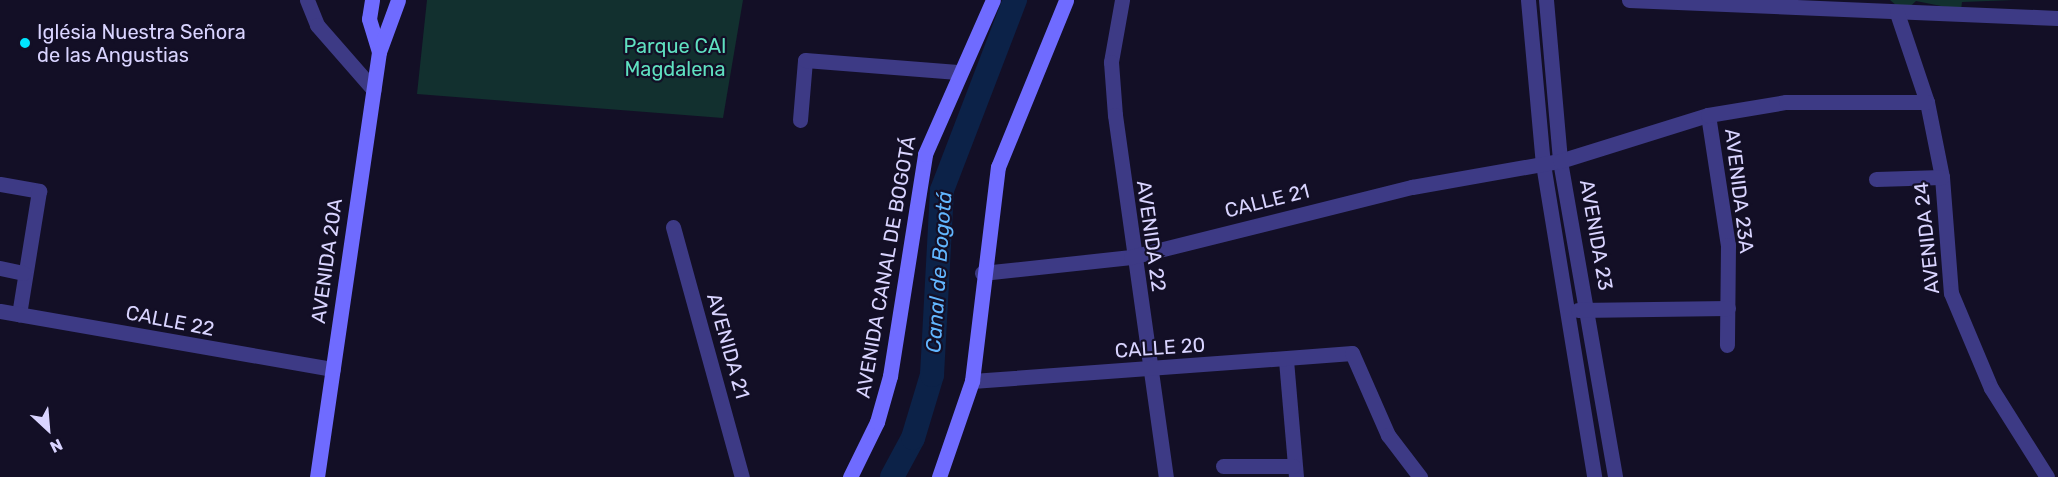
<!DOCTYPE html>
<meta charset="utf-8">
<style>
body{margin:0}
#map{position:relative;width:2058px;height:477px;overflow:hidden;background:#130f26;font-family:Rubik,sans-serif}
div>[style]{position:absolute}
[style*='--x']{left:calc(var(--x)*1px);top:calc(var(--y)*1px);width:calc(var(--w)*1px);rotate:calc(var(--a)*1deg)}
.green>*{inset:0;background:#12302f}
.canal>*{height:24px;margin:-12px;padding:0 12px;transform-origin:12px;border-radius:12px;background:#0c2248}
.minor>*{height:15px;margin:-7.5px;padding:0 7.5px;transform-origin:7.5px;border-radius:7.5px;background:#3d3a85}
.secondary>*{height:15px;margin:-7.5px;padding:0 7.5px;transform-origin:7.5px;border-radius:7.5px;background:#6f6bff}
.dots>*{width:16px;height:16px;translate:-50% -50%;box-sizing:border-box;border:3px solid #130f26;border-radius:50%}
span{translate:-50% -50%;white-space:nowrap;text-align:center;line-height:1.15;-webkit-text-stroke:4.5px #130f26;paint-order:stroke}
.poi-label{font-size:20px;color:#d9d4ff}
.left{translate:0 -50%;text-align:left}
.park-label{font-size:20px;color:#5fe0c0}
.street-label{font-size:20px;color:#d9d4ff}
.water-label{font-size:21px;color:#62b6ff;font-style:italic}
.north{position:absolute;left:18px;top:399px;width:60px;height:60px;-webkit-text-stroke:4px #130f26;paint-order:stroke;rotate:154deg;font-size:16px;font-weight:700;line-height:24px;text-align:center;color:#d9d4ff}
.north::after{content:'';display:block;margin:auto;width:21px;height:27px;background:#d9d4ff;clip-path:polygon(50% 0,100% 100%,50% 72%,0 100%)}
</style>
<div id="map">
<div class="green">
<i style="clip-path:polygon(427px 0,743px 0,723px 118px,417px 94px)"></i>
<i style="clip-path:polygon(1807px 0,2014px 0,1962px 2px,1961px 10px,1916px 1px,1904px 12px,1890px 0)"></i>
</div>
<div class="canal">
<i style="--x:892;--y:477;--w:44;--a:-61.7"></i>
<i style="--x:913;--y:438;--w:66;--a:-73.2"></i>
<i style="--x:932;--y:375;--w:185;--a:-86.9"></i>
<i style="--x:942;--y:190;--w:204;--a:-69"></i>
</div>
<div class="minor">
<i style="--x:307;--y:0;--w:27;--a:68"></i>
<i style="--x:317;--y:25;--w:86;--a:48.8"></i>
<i style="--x:1122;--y:0;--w:63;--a:100.1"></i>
<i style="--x:1111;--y:62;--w:53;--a:85.7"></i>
<i style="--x:1115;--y:115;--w:366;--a:82"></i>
<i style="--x:1528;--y:0;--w:165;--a:84.8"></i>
<i style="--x:1543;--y:164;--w:317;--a:80.7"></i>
<i style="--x:1546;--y:0;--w:162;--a:85"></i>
<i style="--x:1560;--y:161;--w:321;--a:80.1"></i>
<i style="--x:1629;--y:0;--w:429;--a:2.4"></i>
<i style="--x:1897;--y:13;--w:94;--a:71.4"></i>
<i style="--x:1927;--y:102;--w:76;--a:78.7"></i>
<i style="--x:1942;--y:177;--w:116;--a:85.6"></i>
<i style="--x:1951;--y:293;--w:103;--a:67.2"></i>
<i style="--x:1991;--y:388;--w:105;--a:57.8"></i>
<i style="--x:1708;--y:115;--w:132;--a:81.3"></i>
<i style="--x:1728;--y:245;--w:100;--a:90.6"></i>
<i style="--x:800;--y:120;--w:60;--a:-85.2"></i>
<i style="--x:805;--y:60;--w:153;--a:4.5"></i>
<i style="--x:1876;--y:179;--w:66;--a:-1.7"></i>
<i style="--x:0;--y:184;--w:40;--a:10"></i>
<i style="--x:39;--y:191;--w:125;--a:99.2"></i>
<i style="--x:673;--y:227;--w:259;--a:74.6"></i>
<i style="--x:0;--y:268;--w:24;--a:12"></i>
<i style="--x:982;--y:273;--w:150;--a:-6.1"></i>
<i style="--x:1131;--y:257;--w:290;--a:-14"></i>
<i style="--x:1412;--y:187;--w:150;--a:-10"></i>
<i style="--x:1560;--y:161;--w:155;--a:-17.3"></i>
<i style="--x:1708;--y:115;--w:79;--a:-9.5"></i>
<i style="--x:1786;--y:102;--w:141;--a:0"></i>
<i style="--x:1578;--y:310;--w:150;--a:-0.8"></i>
<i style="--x:0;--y:311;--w:338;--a:9.9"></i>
<i style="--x:1286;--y:360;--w:117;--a:85.1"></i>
<i style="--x:972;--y:381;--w:381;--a:-4.2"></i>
<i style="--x:1352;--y:353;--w:90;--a:66.3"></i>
<i style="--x:1388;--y:435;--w:53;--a:52.7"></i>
<i style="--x:1223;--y:466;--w:70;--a:0"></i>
</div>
<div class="secondary">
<i style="--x:372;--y:0;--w:19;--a:99"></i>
<i style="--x:369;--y:19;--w:34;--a:73"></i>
<i style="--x:317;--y:477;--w:429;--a:-81.7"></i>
<i style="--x:379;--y:52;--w:55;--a:-69.9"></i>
<i style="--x:850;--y:477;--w:61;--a:-63.9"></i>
<i style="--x:877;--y:422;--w:48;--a:-74.2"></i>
<i style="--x:890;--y:376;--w:225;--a:-81"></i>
<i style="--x:925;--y:154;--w:168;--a:-66.2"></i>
<i style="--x:939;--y:477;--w:102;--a:-71"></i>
<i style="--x:972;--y:381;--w:216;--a:-83.1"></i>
<i style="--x:998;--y:167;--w:180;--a:-67.8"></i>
</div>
<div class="dots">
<i style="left:25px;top:43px;background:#00e5ff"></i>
</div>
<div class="poi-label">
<span class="left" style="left:37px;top:44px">Iglésia Nuestra Señora<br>de las Angustias</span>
</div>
<div class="park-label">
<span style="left:675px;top:58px">Parque CAI<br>Magdalena</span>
</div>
<div class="street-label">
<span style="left:1739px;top:191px;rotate:83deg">AVENIDA 23A</span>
<span style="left:1267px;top:201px;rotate:-14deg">CALLE 21</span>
<span style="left:1596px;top:235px;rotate:80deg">AVENIDA 23</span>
<span style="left:1151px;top:236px;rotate:82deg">AVENIDA 22</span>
<span style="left:1927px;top:238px;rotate:-96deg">AVENIDA 24</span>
<span style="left:327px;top:261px;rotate:-82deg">AVENIDA 20A</span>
<span style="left:886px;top:267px;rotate:-80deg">AVENIDA CANAL DE BOGOTÁ</span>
<span style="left:170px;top:321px;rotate:11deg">CALLE 22</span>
<span style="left:728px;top:346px;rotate:74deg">AVENIDA 21</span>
<span style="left:1160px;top:348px;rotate:-4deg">CALLE 20</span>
</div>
<div class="water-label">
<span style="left:939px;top:272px;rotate:-86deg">Canal de Bogotá</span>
</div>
<div class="north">N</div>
</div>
